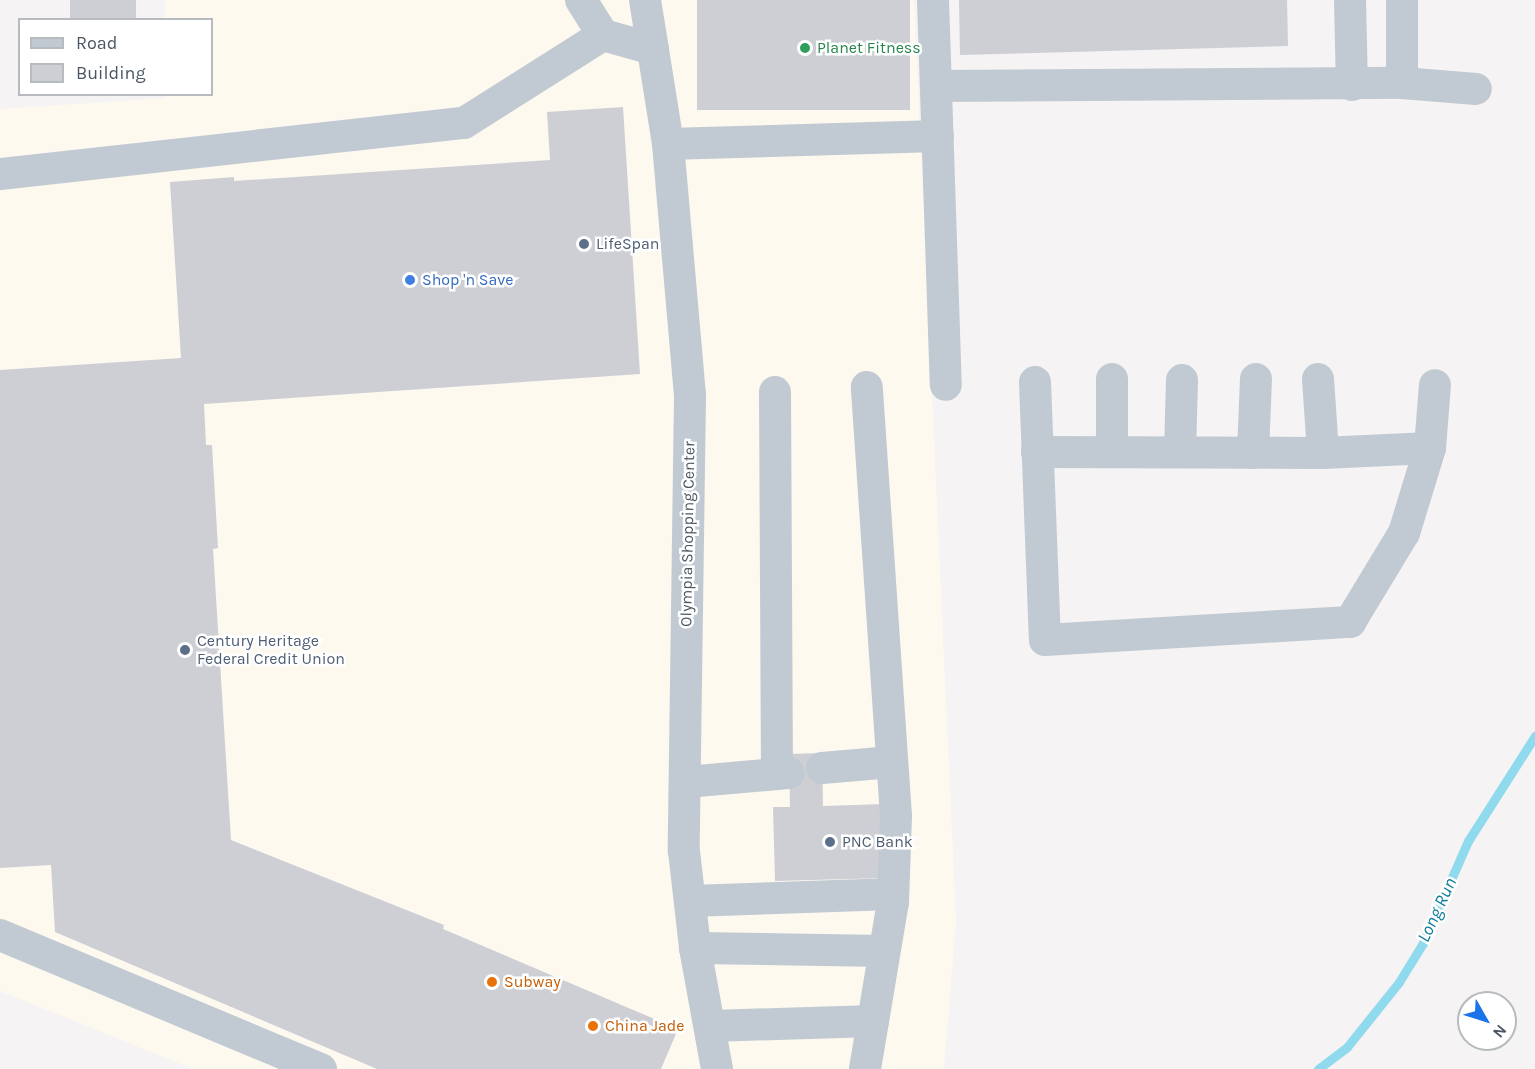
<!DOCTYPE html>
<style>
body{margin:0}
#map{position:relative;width:1535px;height:1069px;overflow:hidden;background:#f5f3f3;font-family:Karla,sans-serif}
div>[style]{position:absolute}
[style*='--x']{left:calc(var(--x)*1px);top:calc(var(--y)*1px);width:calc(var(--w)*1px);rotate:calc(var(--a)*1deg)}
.commercial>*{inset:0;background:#fdf9ef}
.stream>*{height:9px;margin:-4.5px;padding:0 4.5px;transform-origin:4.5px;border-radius:4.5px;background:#90daee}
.building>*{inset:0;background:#cdcfd5;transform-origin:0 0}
.minor>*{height:32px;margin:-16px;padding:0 16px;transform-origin:16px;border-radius:16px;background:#c1cad2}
.dots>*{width:16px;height:16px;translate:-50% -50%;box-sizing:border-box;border:3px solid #fff;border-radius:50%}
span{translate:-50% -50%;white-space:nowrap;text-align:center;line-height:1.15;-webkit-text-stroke:5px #fff;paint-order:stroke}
.leisure-label{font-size:16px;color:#27864d}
.left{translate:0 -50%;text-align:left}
.service-label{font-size:16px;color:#4e5e75}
.shop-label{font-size:16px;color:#366cbe}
.street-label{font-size:16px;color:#4a5661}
.food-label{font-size:16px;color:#c56008}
.water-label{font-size:18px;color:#0c7c9b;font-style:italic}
.legend{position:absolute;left:18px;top:18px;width:195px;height:78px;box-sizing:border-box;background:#fff;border:2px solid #b7bbc0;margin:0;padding:8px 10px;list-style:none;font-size:18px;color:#4a5661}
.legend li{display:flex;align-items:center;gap:12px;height:30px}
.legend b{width:30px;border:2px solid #b7bbc0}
.north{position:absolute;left:1457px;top:991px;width:60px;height:60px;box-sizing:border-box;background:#fff;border:2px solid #b7bbc0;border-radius:50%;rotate:129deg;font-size:16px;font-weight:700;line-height:24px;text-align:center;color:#4a5661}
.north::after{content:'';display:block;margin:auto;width:21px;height:27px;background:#1a73e8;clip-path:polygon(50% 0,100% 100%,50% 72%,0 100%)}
</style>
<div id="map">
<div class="commercial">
<i style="clip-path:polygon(165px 0,914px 0,956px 921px,944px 1069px,193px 1069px,0 991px,0 109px,165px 98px,166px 95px,212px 94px,212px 20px,165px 19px)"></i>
</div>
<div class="stream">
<i style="--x:1318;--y:1069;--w:36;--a:-37"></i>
<i style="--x:1347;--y:1047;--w:83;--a:-51.3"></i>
<i style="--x:1399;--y:982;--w:46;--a:-58.4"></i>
<i style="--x:1423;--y:943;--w:111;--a:-66.2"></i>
<i style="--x:1468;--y:841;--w:125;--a:-57.5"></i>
</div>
<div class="building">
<i style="left:70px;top:0;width:66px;height:20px"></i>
<i style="left:697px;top:0;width:213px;height:110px"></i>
<i style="clip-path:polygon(959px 0,1287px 0,1288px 46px,960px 55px)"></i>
<i style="clip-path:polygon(623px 107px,640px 374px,204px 404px,206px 445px,212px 445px,218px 548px,213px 549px,231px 840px,444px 925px,443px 929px,678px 1029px,661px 1069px,377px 1069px,55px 932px,51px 865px,0 868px,0 370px,181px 358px,170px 182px,234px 177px,234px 181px,550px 160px,547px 112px)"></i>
<i style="clip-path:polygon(822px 753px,823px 806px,885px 804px,886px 878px,775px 881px,773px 807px,790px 807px,789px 754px)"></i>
</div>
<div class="minor">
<i style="--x:581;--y:0;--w:41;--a:57.8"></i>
<i style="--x:603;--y:35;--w:52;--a:15.6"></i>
<i style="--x:645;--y:0;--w:146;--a:80.9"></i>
<i style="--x:668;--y:144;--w:252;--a:85"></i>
<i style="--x:690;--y:395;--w:456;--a:90.8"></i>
<i style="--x:684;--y:851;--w:98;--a:83.5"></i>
<i style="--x:695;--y:948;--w:123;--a:79.7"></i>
<i style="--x:933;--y:0;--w:385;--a:88.1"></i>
<i style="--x:1350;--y:0;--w:85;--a:88.7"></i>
<i style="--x:1402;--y:83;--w:74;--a:4.6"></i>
<i style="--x:936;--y:86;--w:466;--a:-0.4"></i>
<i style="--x:1402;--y:83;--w:83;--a:-90"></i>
<i style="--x:668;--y:144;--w:270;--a:-1.7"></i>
<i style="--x:0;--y:174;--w:467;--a:-6.3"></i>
<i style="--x:464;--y:123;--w:165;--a:-32.3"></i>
<i style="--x:1112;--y:379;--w:73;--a:90"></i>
<i style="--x:1318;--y:379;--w:74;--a:86.1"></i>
<i style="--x:1035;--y:382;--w:258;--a:87.8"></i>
<i style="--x:1045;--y:640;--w:306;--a:-3.4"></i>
<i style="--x:1350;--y:622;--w:104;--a:-58.8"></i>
<i style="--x:1404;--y:533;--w:89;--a:-73"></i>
<i style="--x:1430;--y:448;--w:63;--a:-85.5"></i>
<i style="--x:775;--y:392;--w:381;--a:89.7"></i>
<i style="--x:1037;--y:452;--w:286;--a:0.2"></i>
<i style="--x:1323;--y:453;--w:107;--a:-2.7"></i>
<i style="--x:1180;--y:452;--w:72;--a:-88.4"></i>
<i style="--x:1253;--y:453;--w:74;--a:-87.7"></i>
<i style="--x:822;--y:768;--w:70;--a:-4.9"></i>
<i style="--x:686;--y:782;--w:103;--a:-5"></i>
<i style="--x:690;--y:901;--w:203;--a:-2"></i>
<i style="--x:0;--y:935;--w:348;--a:22.7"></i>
<i style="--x:695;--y:948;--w:189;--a:0.9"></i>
<i style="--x:711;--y:1026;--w:162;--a:-1.8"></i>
<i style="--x:865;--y:1069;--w:169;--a:-80.5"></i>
<i style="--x:893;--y:902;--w:86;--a:-88"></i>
<i style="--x:896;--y:816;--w:430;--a:-93.9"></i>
</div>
<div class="dots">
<i style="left:805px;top:48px;background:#2e9e5b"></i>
<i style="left:584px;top:244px;background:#5c6f8a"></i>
<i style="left:410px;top:280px;background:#3f7fe0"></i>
<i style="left:185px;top:650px;background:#5c6f8a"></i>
<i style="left:830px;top:842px;background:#5c6f8a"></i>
<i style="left:492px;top:982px;background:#e8710a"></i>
<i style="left:593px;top:1026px;background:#e8710a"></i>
</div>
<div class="leisure-label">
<span class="left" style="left:817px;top:48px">Planet Fitness</span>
</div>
<div class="service-label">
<span class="left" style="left:596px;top:244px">LifeSpan</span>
<span class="left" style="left:197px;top:650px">Century Heritage<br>Federal Credit Union</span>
<span class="left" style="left:842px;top:842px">PNC Bank</span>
</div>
<div class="shop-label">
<span class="left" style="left:422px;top:280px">Shop 'n Save</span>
</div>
<div class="street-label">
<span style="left:688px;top:534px;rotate:-89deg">Olympia Shopping Center</span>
</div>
<div class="food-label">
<span class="left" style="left:504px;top:982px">Subway</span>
<span class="left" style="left:605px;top:1026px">China Jade</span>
</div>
<div class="water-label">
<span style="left:1437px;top:910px;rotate:-65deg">Long Run</span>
</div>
<ul class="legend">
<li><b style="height:8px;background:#c1cad2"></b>Road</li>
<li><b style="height:16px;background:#cdcfd5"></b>Building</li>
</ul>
<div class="north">N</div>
</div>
